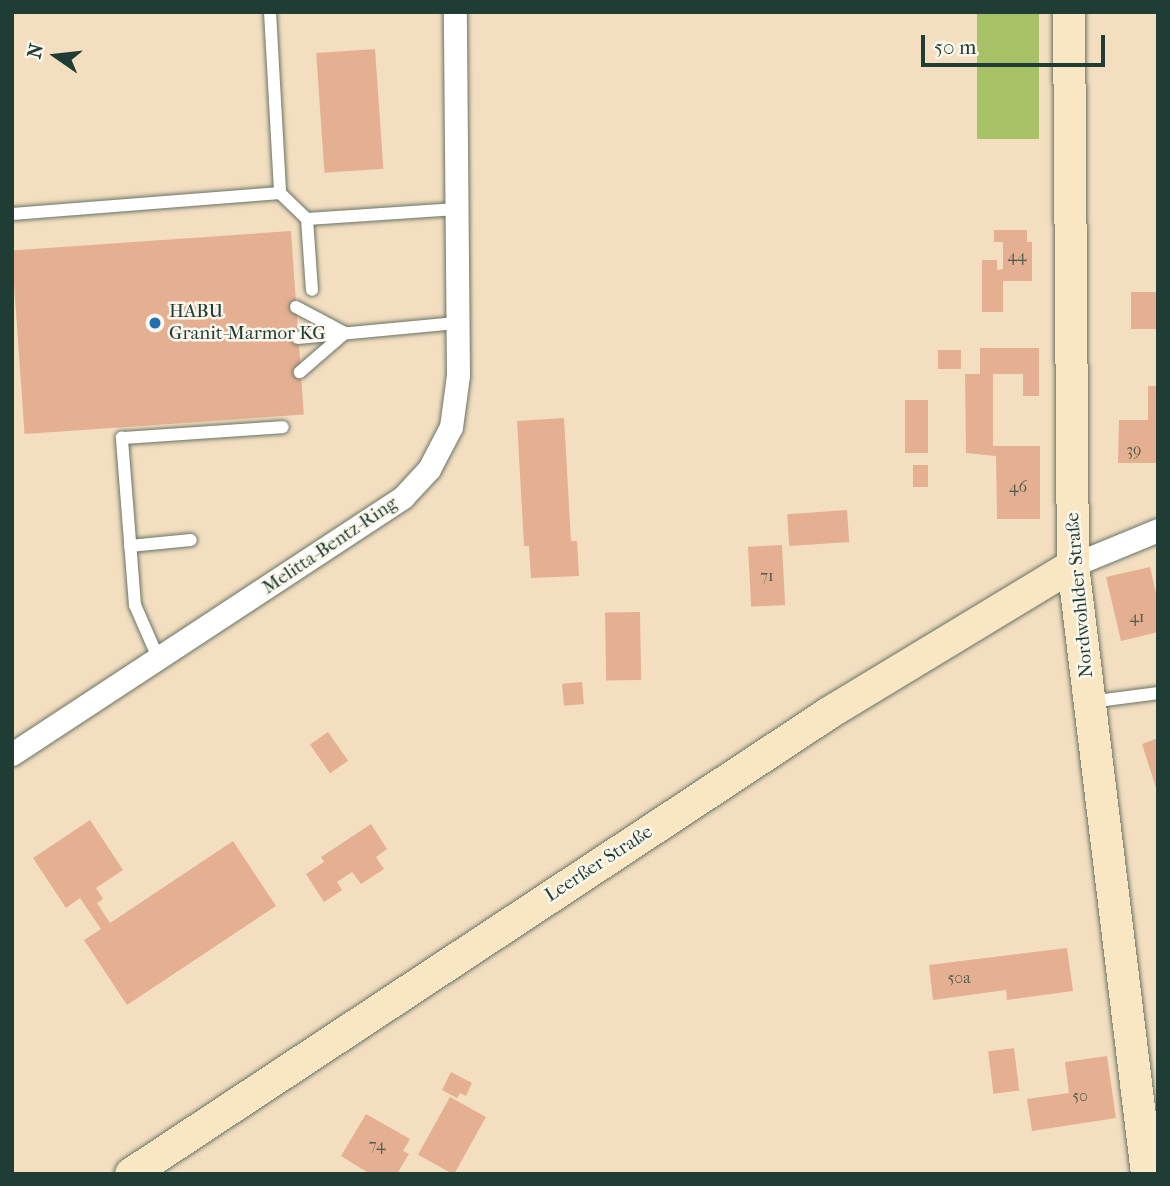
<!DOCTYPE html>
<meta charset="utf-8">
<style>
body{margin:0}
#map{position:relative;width:1170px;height:1186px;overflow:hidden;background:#f3dec0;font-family:"IM FELL French Canon",serif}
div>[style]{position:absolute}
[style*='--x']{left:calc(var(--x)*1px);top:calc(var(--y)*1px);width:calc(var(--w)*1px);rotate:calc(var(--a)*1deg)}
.green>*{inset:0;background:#a7c167;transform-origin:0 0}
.building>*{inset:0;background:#e5b092;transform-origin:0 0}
.roads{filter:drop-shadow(0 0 2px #697565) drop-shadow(0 0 2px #697565)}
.lane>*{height:12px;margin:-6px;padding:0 6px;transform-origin:6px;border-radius:6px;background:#fff}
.street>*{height:23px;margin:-11.5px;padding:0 11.5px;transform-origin:11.5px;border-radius:11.5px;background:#fff}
.secondary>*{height:32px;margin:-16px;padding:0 16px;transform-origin:16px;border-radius:16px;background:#f9e7c3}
.dots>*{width:19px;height:19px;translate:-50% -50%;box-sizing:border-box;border:4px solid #fbf7ec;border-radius:50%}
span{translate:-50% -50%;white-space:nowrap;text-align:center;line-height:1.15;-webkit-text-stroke:5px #fbf7ec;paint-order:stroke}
.number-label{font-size:16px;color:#505a4c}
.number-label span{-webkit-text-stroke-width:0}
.poi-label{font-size:19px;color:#1f3d34}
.left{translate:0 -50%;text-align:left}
.street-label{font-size:19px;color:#1f3d34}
.frame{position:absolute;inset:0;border:14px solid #1f3d34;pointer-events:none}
.north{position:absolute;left:21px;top:21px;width:70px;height:70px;-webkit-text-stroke:5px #fbf7ec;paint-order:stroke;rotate:284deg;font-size:19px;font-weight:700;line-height:28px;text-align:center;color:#1f3d34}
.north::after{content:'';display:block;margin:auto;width:24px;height:32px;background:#1f3d34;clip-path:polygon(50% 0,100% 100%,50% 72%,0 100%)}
.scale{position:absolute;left:921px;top:35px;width:184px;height:32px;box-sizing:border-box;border:4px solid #1f3d34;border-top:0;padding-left:9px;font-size:21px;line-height:24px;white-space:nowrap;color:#1f3d34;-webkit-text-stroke:5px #fbf7ec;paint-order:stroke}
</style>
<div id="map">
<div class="green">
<i style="left:977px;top:12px;width:62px;height:127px"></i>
</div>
<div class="building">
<i style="left:375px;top:49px;width:120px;height:59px;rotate:86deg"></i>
<i style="clip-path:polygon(994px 230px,1027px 230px,1027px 242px,1032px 242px,1032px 281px,1003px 281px,1003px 312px,982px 312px,982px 260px,997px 260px,997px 270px,1003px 269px,1003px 242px,994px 242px)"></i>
<i style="left:291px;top:231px;width:184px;height:280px;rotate:86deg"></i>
<i style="left:1131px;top:292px;width:27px;height:37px"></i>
<i style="clip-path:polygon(980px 348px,1039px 348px,1039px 396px,1023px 396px,1023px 374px,993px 374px,993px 446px,1040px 446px,1040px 519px,997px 519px,996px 456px,966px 453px,965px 374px,980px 374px)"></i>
<i style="left:938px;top:350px;width:23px;height:19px"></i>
<i style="clip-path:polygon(1148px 386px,1158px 386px,1158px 463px,1118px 463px,1119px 420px,1148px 420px)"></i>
<i style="left:905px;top:400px;width:23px;height:53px"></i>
<i style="clip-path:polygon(564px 418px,571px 541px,577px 541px,579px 576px,531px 578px,529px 546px,524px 546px,517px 421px)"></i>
<i style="left:913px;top:465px;width:15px;height:22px"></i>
<i style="left:847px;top:510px;width:32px;height:60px;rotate:86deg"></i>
<i style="left:782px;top:545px;width:60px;height:34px;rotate:87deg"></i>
<i style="clip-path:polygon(1150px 567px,1158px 602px,1158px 632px,1121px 641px,1106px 577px)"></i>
<i style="left:640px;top:612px;width:68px;height:35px;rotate:89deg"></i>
<i style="left:582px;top:682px;width:22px;height:20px;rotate:85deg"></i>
<i style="left:328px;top:732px;width:35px;height:22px;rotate:55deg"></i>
<i style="clip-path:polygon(1158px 738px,1158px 791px,1157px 791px,1142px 744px)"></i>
<i style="clip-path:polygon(90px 820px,123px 870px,96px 888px,103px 899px,97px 903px,110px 923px,233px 841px,276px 906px,127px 1005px,84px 940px,101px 929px,80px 898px,66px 908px,33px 858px)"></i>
<i style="clip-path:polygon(371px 824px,387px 849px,376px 857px,384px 869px,361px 884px,352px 872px,337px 882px,342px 890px,324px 902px,306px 874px,324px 862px,321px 857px)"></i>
<i style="clip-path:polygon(1067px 948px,1073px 991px,1007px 1000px,1006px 990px,933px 1000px,929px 965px)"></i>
<i style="left:1014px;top:1048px;width:43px;height:26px;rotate:83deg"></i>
<i style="clip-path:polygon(1107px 1056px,1116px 1118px,1032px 1131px,1027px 1099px,1069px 1093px,1065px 1062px)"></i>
<i style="clip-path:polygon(451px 1072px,472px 1083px,466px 1096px,460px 1093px,457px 1098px,442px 1090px)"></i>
<i style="left:450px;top:1097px;width:41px;height:66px;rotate:29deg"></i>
<i style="clip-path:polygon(366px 1114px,410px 1139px,403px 1151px,409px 1154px,397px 1174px,370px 1174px,341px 1156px)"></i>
</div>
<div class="roads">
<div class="lane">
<i style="--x:270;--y:12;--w:181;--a:86.8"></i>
<i style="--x:12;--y:214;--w:269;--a:-4.5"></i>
<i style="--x:280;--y:193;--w:37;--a:44"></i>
<i style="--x:307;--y:219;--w:150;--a:-3.8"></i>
<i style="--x:307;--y:219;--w:71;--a:86"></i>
<i style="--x:296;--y:307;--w:55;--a:28"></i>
<i style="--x:345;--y:333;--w:60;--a:139.1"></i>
<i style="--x:298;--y:338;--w:161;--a:-5.4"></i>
<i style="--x:130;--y:546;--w:61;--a:-5.6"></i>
<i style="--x:159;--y:660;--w:60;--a:-113.6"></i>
<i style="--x:135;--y:605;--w:168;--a:-94.5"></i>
<i style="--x:122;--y:438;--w:161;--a:-3.9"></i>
<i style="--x:1090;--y:702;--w:69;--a:-7.5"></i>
</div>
<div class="street">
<i style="--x:1073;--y:565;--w:92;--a:-22.4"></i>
<i style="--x:12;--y:754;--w:468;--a:-33.3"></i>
<i style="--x:403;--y:497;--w:38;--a:-47"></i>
<i style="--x:429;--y:469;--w:47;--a:-62.4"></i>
<i style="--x:451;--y:427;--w:52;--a:-82.3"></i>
<i style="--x:458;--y:375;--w:363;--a:-90.5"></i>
</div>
<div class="secondary">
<i style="--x:1069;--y:12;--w:553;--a:89.59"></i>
<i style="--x:1073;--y:565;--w:613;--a:83.07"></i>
<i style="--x:131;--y:1174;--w:836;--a:-33.44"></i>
<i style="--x:829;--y:713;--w:285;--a:-31.2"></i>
</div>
</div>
<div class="dots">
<i style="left:155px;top:323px;background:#1f6fb2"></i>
</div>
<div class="number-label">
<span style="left:1017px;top:256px">44</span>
<span style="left:1134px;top:450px">39</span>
<span style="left:1018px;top:487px">46</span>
<span style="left:767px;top:576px">71</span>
<span style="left:1137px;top:617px">41</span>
<span style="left:959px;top:978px">50a</span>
<span style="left:1080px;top:1096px">50</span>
<span style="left:377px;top:1145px">74</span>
</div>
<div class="poi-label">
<span class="left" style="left:169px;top:323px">HABU<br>Granit-Marmor KG</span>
</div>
<div class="street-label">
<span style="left:330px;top:546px;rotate:-34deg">Melitta-Bentz-Ring</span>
<span style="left:1080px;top:595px;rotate:-95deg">Nordwohlder Straße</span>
<span style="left:599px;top:864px;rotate:-33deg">Leerßer Straße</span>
</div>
<div class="frame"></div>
<div class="north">N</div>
<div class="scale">50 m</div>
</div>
